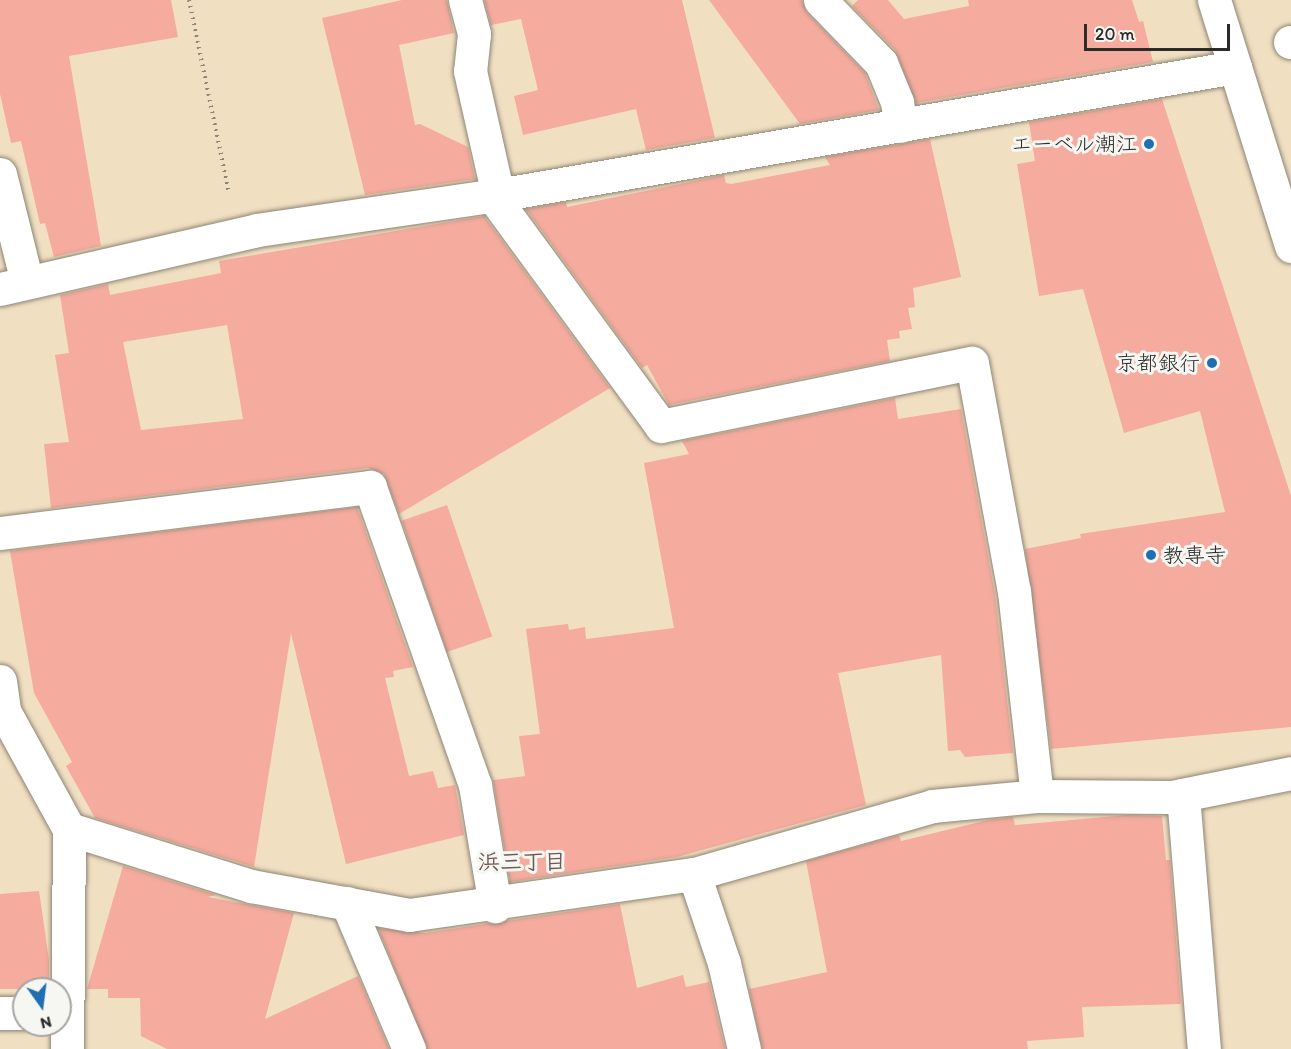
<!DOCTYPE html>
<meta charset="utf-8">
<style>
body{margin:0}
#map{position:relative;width:1291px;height:1049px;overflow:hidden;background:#f1dfc2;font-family:Itim,"Klee One",sans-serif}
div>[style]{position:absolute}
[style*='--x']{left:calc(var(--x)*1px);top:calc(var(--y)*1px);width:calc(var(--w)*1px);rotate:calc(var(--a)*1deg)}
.building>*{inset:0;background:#f5ab9e;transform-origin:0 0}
.path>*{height:4px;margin-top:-2px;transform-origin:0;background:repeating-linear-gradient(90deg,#8e8576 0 1.5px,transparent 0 6px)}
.roads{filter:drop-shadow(0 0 2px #8e8576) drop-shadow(0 0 2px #8e8576)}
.pedestrian>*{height:33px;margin:-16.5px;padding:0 16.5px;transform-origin:16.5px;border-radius:16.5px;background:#fff}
.minor>*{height:33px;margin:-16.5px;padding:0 16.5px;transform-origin:16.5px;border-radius:16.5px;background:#fff}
.tertiary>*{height:33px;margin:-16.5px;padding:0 16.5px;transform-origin:16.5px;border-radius:16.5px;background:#fff}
.dots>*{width:16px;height:16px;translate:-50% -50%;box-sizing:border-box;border:3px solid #f6f6f2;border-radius:50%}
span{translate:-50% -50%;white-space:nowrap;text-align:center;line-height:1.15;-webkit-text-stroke:6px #f6f6f2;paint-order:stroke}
.poi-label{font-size:21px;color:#2b2b2b}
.right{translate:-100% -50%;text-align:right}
.left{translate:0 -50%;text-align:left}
.neighbourhood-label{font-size:22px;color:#725853;font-weight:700}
.north{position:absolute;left:12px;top:977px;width:60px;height:60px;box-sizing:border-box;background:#f6f6f2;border:2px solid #a5a5a2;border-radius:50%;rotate:166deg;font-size:16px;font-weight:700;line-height:24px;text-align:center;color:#2b2b2b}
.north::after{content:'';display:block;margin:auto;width:21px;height:27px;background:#1f6fb2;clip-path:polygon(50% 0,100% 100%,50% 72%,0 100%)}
.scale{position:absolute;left:1084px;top:24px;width:146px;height:27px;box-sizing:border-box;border:3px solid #2b2b2b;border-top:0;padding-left:8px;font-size:18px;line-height:21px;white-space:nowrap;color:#2b2b2b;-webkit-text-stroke:4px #f6f6f2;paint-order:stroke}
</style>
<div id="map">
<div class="building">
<i style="clip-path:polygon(0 0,171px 0,178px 37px,69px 56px,101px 246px,54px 257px,45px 223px,40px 224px,21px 141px,11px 143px,0 94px)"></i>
<i style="clip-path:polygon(402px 0,447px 0,454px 33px,399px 45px,415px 125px,420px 124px,468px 147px,475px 179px,365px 195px,322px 18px)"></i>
<i style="clip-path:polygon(484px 0,682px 0,715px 138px,646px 150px,636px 109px,523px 135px,514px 96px,538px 90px,521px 19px,491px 25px)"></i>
<i style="clip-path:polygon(709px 0,802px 0,807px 13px,865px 73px,879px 110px,800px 124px)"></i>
<i style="clip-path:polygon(858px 0,888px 0,904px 19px,969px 6px,968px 0,1132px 0,1139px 22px,1143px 21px,1153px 62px,916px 103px,895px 50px,852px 6px)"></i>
<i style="clip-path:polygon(1162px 99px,1291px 496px,1291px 727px,1051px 749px,1025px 549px,1081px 538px,1080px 534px,1225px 512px,1200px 411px,1124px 433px,1083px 289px,1039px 296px,1017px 164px,1035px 161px,1029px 122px)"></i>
<i style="clip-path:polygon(930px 139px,961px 277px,913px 288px,915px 307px,908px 308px,912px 329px,899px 331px,900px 338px,887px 340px,890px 361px,669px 405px,647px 365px,642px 368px,526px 209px,566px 202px,567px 207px,724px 175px,726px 183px,731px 184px,830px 165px,825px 157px)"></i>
<i style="clip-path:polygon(evenodd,484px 216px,610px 388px,399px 514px,384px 474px,368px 468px,51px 508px,44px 444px,69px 442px,55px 355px,69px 353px,60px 295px,108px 284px,110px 295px,221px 273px,219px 261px,484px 216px,227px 325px,243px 419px,141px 430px,123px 342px,227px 325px)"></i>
<i style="clip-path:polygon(895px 398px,898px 419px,961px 409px,995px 594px,1013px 753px,965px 757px,960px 750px,948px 751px,941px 655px,838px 673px,866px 805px,677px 857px,510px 882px,493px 780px,525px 776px,519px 736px,540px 734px,526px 629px,568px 624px,569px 630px,585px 627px,586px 639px,674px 628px,644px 463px,689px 454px,682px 441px)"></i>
<i style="left:447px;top:505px;width:139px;height:48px;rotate:71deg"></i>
<i style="clip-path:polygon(357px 507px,413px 667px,393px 671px,394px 677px,385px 678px,409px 776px,433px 771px,438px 788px,455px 785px,464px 835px,346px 864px,291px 633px,254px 867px,95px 818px,66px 766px,72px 762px,34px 693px,10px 551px)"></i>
<i style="clip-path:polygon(1127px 815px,1162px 816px,1166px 860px,1170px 860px,1181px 1004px,1082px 1007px,1084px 1037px,1027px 1041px,1028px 1049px,762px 1049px,749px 989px,827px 972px,806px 861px,899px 835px,901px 841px,988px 820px,1013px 817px,1015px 825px)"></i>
<i style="clip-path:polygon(123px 866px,216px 895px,208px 897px,294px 913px,265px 1019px,358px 976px,389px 1049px,167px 1049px,141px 1036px,140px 998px,108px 998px,108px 989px,87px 989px)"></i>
<i style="clip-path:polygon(39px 891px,49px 960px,49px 989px,0 989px,0 894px)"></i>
<i style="clip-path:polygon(620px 904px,637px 988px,683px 975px,686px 987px,709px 982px,725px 1049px,427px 1049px,378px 928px,425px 933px)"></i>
</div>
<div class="path">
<i style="--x:189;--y:0;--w:197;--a:78.3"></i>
</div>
<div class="roads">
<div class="pedestrian">
<i style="--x:1290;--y:42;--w:1;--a:0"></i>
</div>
<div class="minor">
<i style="--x:465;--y:0;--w:35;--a:75"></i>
<i style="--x:474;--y:34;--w:37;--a:96"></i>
<i style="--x:470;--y:71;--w:127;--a:77.3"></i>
<i style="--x:820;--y:0;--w:88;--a:45.9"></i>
<i style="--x:881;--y:63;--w:42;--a:67.7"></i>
<i style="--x:897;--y:102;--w:24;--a:81"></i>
<i style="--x:0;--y:174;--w:111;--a:76"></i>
<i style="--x:492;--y:195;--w:286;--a:53.8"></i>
<i style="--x:661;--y:426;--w:317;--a:-11.5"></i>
<i style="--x:972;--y:363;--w:232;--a:79.6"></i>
<i style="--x:1014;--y:591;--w:206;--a:83.6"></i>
<i style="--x:0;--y:289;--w:264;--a:-12.9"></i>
<i style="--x:257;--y:230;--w:244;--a:-8.3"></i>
<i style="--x:498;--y:195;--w:748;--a:-9.85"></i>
<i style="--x:0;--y:533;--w:373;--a:-7.1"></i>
<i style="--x:370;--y:487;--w:316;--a:70.6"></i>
<i style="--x:475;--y:785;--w:123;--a:80.6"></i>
<i style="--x:0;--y:681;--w:30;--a:82"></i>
<i style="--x:4;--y:711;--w:135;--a:61.2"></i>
<i style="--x:69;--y:829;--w:220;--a:90.5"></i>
<i style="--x:1183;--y:795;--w:255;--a:85.3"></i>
<i style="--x:69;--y:829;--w:191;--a:17.4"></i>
<i style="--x:251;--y:886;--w:161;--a:10.4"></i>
<i style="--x:409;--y:915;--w:288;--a:-8.2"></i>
<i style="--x:694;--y:874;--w:248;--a:-15.9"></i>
<i style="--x:932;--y:806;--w:105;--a:-5.4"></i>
<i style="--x:1037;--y:796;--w:135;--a:0.4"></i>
<i style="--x:1172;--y:797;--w:121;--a:-11.4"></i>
<i style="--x:694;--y:874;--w:94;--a:71.4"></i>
<i style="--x:724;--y:963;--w:88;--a:76.9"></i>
<i style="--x:347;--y:903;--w:159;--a:67"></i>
<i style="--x:0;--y:1013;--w:24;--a:0"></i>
</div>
<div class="tertiary">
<i style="--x:1214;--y:0;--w:258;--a:72.6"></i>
</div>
</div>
<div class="dots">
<i style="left:1149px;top:144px;background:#1f6fb2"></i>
<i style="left:1212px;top:363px;background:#1f6fb2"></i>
<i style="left:1151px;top:555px;background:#1f6fb2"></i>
</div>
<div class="poi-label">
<span class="right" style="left:1137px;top:144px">エーベル潮江</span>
<span class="right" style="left:1200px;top:363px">京都銀行</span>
<span class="left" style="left:1163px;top:555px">教専寺</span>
</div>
<div class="neighbourhood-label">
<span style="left:522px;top:862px">浜三丁目</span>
</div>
<div class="north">N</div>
<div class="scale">20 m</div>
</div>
